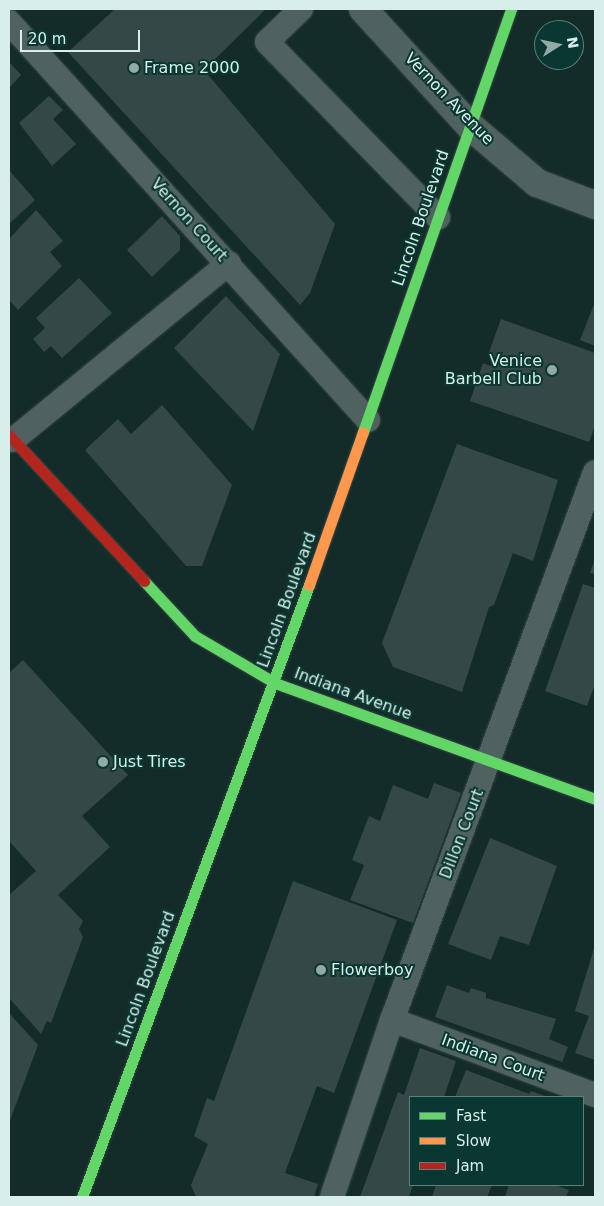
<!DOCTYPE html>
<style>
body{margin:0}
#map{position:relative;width:604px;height:1206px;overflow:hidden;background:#142c29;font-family:"DejaVu Sans",sans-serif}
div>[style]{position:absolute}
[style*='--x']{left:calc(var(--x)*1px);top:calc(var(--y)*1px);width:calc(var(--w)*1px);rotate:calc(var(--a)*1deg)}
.building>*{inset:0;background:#344847}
.roads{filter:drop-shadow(0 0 1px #364845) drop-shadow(0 0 1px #364845)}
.lane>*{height:24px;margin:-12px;padding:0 12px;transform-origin:12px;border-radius:12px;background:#50625f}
.street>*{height:28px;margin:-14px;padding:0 14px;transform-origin:14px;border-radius:14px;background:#50625f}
.fast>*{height:11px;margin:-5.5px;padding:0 5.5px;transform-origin:5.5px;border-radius:5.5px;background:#63d668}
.slow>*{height:11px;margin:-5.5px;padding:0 5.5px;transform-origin:5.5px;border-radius:5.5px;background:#ff974d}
.jam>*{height:11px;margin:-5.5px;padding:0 5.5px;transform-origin:5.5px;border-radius:5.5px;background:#b3261e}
.dots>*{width:14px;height:14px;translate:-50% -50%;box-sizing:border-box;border:2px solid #093731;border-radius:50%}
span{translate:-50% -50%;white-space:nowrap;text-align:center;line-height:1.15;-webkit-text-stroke:4px #093731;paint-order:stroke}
.poi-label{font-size:16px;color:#d8eeea}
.left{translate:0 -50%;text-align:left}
.right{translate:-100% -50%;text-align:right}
.street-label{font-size:16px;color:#d8eeea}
.frame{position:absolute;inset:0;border:10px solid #d8eeea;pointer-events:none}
.legend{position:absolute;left:409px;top:1096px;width:175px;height:90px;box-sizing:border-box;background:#093731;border:1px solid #5c807b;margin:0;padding:6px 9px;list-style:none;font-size:15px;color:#d8eeea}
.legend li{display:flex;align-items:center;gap:10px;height:25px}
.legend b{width:25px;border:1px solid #5c807b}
.north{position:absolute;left:534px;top:20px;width:50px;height:50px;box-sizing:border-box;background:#093731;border:1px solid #5c807b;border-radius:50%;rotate:80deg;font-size:14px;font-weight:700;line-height:20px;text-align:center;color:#d8eeea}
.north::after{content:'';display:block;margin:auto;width:18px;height:22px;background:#93aaa6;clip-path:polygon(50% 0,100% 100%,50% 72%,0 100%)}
.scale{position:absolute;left:20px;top:30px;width:120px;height:22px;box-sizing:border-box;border:2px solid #d8eeea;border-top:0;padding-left:6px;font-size:15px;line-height:18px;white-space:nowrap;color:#d8eeea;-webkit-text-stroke:4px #093731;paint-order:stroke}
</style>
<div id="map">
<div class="building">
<i style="clip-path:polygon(115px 9px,266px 9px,204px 70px,335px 224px,310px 293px,300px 305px,68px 52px)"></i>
<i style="clip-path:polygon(9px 62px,21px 75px,9px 88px)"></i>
<i style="clip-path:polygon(49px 96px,63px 110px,53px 119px,76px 144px,52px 166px,19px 123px)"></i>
<i style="clip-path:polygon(9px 170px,35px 200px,9px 224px)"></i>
<i style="clip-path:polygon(36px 210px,63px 241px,50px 252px,62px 266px,18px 310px,9px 300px,9px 239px)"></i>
<i style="clip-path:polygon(162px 216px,180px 236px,180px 250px,152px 277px,127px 250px)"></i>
<i style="clip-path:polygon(79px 278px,112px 313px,62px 358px,51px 346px,44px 352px,33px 339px,45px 328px,36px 318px)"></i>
<i style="clip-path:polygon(226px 296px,280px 354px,253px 431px,174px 348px)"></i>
<i style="clip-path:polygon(595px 302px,595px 346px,580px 340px)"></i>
<i style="clip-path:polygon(501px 319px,595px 353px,595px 426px,589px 442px,470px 401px,483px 363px,491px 366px,493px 362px,494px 357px,488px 355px)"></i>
<i style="clip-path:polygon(162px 405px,232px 485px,202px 566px,186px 566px,85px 450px,118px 419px,131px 434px)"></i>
<i style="clip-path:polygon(457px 444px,558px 480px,533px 561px,513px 553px,494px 605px,489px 607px,462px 692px,393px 667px,382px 643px)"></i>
<i style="clip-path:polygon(595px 559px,595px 574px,590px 573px)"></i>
<i style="clip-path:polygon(583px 584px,595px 588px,595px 684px,587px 706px,545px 691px)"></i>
<i style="clip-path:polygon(23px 660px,128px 775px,82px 816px,110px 847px,58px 895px,83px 921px,79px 929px,83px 937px,51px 1023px,47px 1021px,41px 1034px,9px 998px,9px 895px,36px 871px,9px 841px,9px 673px)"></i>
<i style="clip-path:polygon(434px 783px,461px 793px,413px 923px,350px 900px,364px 865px,352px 860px,369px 816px,380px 821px,393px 785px,428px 799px)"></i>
<i style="clip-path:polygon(490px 838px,557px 866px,529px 945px,500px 936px,491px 960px,448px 944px)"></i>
<i style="clip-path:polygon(293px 881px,397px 920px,334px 1093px,317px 1086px,285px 1173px,318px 1184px,314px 1197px,196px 1197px,191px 1185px,208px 1144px,194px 1136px,207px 1098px,214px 1101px)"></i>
<i style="clip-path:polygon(595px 945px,595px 1060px,575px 1053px,589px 1016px,575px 1011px)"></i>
<i style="clip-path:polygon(447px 985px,469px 993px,471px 988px,486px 993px,486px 998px,556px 1019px,549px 1039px,568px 1047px,562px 1062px,435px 1017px)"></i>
<i style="clip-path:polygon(9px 1013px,38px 1045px,9px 1123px)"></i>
<i style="clip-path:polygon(420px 1048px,456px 1061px,444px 1097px,410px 1097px,413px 1185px,409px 1197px,360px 1197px,398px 1092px,404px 1095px)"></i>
<i style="clip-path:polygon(466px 1070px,529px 1094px,531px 1091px,548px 1097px,455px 1097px)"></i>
<i style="clip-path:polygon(436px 1185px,492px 1185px,487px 1197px,432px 1197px)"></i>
<i style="clip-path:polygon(509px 1185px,555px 1185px,569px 1190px,566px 1197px,505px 1197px)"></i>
</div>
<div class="roads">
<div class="lane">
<i style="--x:301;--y:9;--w:47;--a:135.9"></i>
<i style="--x:267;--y:42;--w:245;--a:45.7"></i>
<i style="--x:9;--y:22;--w:536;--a:47.95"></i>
<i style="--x:13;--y:440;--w:279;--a:-39.3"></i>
<i style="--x:392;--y:1020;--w:216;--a:20.3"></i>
<i style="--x:332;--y:1197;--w:187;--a:-71.3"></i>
<i style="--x:392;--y:1020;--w:584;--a:-69.67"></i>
</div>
<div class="street">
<i style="--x:363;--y:9;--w:159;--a:47.6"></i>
<i style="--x:470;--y:126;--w:88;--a:40.4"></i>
<i style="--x:537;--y:183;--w:62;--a:20.8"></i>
</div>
<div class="fast">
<i style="--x:363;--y:432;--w:448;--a:-70.7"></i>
<i style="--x:144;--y:581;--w:75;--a:47.2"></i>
<i style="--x:195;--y:636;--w:93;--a:30.4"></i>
<i style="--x:275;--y:683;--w:340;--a:19.9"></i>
<i style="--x:82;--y:1197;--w:653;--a:-69.65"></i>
</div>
<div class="slow">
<i style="--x:309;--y:585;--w:162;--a:-70.6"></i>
</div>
<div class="jam">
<i style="--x:9;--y:435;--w:199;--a:47.2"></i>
</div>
</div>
<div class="dots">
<i style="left:134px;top:68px;background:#93aaa6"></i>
<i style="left:552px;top:370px;background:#93aaa6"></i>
<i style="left:103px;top:762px;background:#93aaa6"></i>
<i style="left:321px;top:970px;background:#93aaa6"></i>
</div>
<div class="poi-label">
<span class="left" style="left:144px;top:68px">Frame 2000</span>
<span class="right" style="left:542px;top:370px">Venice<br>Barbell Club</span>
<span class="left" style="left:113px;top:762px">Just Tires</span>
<span class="left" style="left:331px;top:970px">Flowerboy</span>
</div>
<div class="street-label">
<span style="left:449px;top:99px;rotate:46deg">Vernon Avenue</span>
<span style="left:421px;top:218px;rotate:-71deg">Lincoln Boulevard</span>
<span style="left:189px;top:220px;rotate:48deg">Vernon Court</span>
<span style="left:287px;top:600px;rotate:-70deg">Lincoln Boulevard</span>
<span style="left:353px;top:694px;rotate:20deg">Indiana Avenue</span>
<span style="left:462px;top:834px;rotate:-69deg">Dillon Court</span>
<span style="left:146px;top:979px;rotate:-70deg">Lincoln Boulevard</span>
<span style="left:493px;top:1058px;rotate:20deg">Indiana Court</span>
</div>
<div class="frame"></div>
<ul class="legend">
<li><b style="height:6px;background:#63d668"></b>Fast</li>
<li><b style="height:6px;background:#ff974d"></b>Slow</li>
<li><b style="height:6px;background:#b3261e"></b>Jam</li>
</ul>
<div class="north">N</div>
<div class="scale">20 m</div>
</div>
